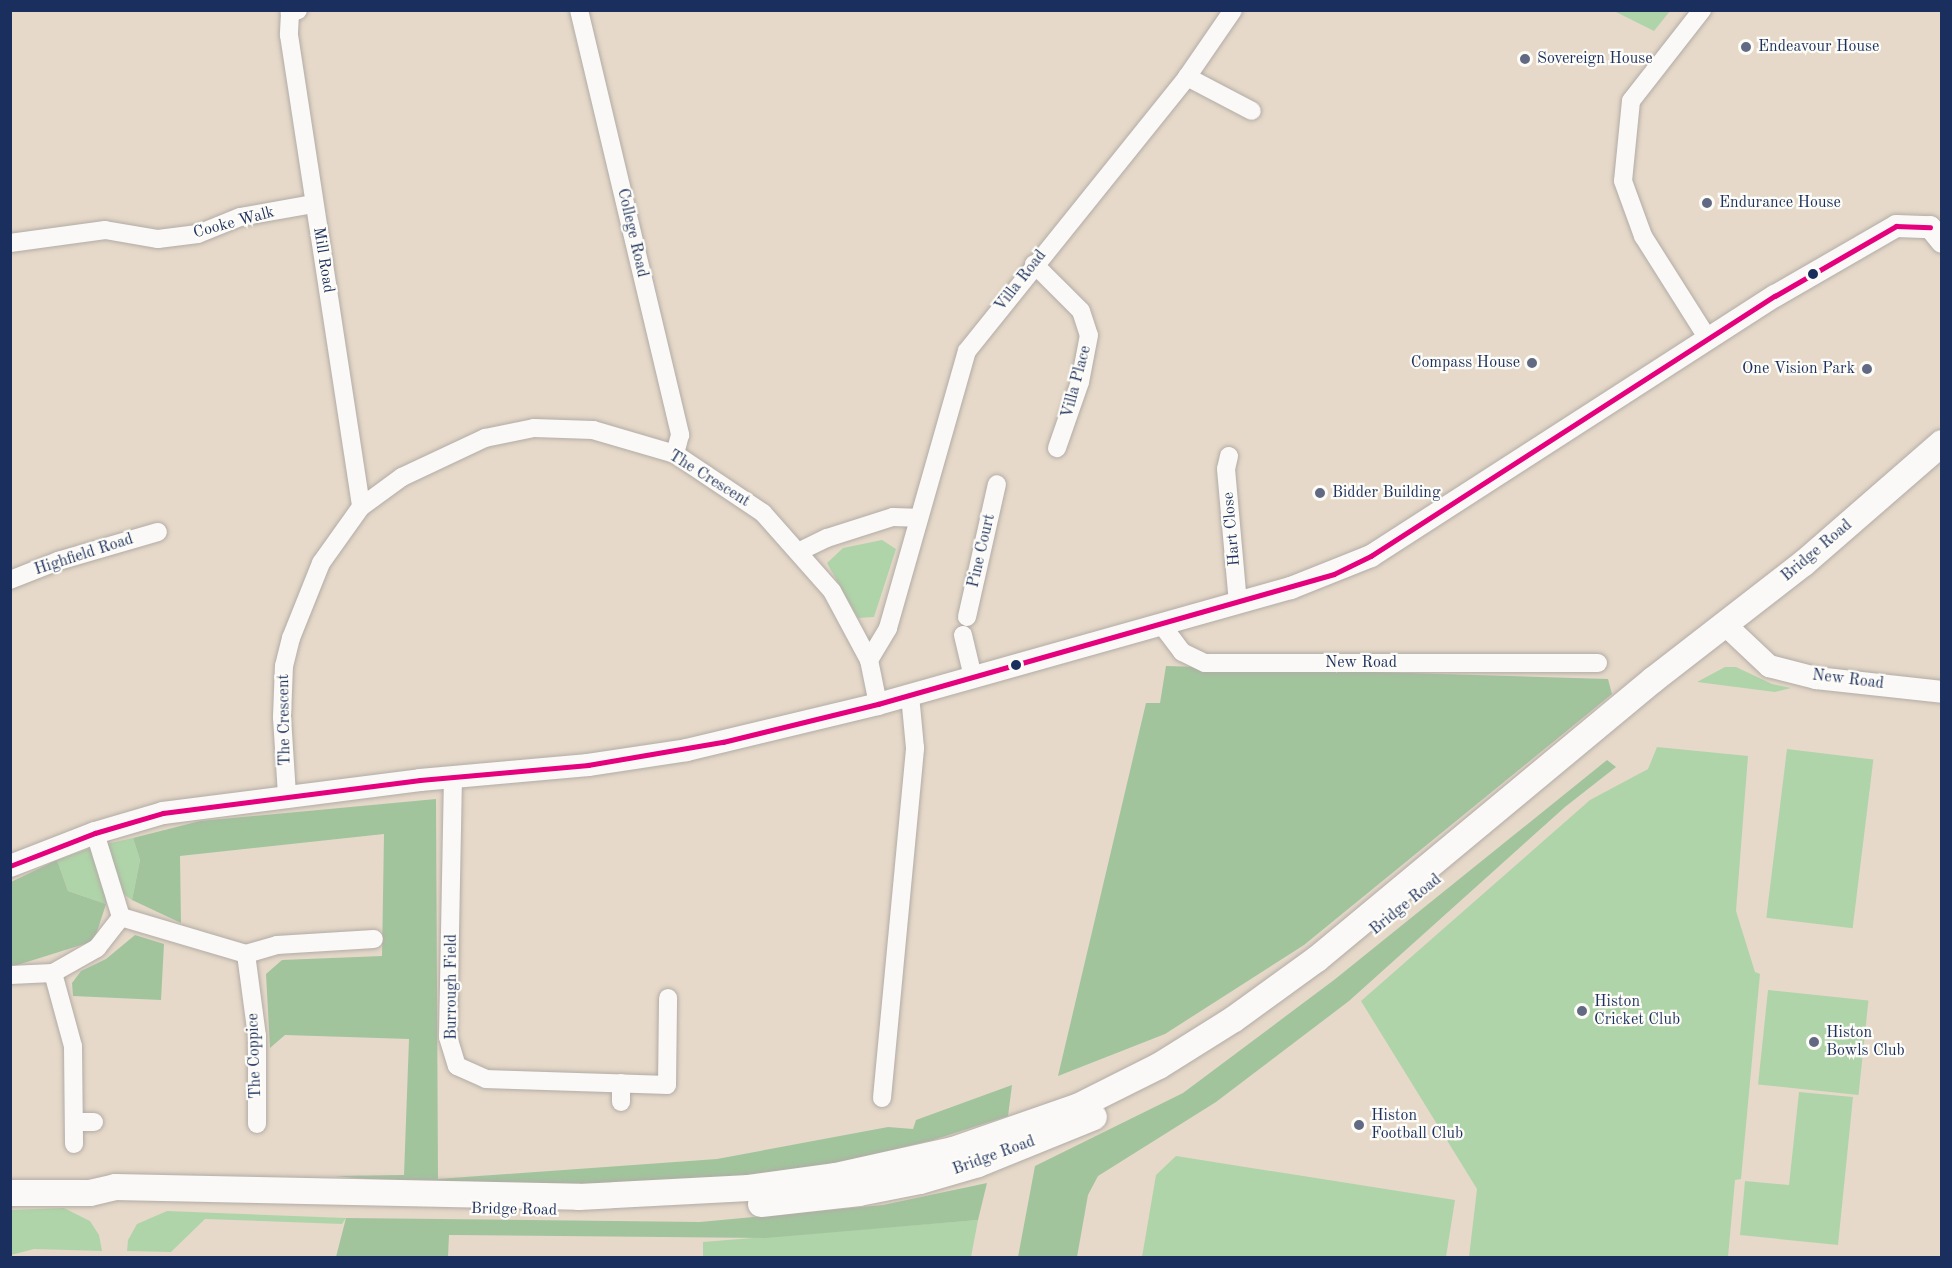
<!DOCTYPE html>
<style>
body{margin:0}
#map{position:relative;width:1952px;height:1268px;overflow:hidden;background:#e6d9c9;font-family:"Old Standard TT",serif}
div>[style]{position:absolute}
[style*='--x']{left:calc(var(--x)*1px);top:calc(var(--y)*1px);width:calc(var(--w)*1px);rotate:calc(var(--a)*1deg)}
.green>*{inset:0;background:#b0d4a9;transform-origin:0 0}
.forest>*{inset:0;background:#a2c49d}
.roads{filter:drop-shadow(0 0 2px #b2aca6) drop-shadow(0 0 2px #b2aca6)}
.minor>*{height:18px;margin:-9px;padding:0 9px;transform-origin:9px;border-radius:9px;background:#fbf9f7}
.tertiary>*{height:22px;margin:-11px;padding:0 11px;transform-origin:11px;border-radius:11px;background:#fbf9f7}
.secondary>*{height:26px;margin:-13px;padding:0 13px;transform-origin:13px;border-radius:13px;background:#fbf9f7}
.bus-1>*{height:4.5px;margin:-2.25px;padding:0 2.25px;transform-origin:2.25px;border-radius:2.25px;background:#e5007d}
.dots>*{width:16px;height:16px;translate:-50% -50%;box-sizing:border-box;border:3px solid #fdfcf7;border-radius:50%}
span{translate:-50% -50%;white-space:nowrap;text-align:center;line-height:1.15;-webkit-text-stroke:4.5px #fdfcf7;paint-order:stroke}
.poi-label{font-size:16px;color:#1b2f5e}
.left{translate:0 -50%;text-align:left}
.right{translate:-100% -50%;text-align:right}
.street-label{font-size:16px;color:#1b2f5e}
.frame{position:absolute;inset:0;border:12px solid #1b2f5e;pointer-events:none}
</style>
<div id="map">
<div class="green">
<i style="clip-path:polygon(1614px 11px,1670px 10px,1670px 11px,1654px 31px)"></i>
<i style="clip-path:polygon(882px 540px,896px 549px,874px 617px,858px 618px,827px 563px,843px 548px)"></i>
<i style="clip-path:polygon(1725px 667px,1736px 667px,1772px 684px,1791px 688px,1775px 692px,1697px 682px)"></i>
<i style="clip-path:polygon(1657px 747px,1748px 756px,1736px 911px,1755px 972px,1760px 974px,1741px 1179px,1735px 1180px,1728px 1257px,1469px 1257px,1477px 1189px,1361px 1001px,1590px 800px,1648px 769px)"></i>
<i style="left:1787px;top:749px;width:87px;height:170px;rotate:7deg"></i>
<i style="clip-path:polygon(133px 838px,140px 860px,132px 900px,115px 888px,106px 844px)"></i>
<i style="clip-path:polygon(91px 848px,107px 892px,106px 904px,68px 891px,57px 860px)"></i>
<i style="left:1768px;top:990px;width:101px;height:95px;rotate:6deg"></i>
<i style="clip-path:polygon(1799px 1092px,1853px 1097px,1838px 1245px,1740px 1235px,1745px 1181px,1789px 1185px)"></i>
<i style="clip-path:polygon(1176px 1156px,1455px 1200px,1446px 1257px,1142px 1257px,1156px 1175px)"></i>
<i style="clip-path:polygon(64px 1208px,90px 1221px,99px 1235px,102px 1251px,34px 1249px,11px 1255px,11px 1210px)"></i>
<i style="clip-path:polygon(167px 1211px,346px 1218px,342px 1224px,205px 1219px,171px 1252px,127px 1251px,128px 1240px,137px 1224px)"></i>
<i style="clip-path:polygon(978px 1220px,971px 1257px,703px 1257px,703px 1242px)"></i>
</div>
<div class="forest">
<i style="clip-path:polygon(1166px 666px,1608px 679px,1612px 694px,1304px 945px,1165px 1034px,1058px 1076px,1146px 703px,1160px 703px)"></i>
<i style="clip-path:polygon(1607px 760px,1616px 767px,1565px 807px,1349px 1001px,1216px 1102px,1098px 1176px,1088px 1195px,1077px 1257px,1018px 1257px,1035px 1166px,1183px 1093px,1334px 980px)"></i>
<i style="clip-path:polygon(436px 799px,438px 1179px,717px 1159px,888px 1127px,913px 1129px,916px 1120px,1012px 1085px,1008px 1116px,933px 1140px,833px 1164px,729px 1177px,601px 1185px,437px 1185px,334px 1176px,404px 1175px,409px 1039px,285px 1035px,270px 1048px,266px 974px,282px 960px,382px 956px,384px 834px,180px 856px,181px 923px,132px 900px,140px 860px,133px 838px,200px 821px)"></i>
<i style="clip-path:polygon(57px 860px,68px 891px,106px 904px,94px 941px,11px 967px,11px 882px)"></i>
<i style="clip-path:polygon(135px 935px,164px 944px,161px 1000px,73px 996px,72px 983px,81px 971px,106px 959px)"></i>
<i style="clip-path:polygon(987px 1183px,978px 1220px,766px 1238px,449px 1235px,448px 1257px,336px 1257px,346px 1218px,700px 1222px,883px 1205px)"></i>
</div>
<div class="roads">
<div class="minor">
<i style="--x:298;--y:10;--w:9;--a:159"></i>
<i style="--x:290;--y:13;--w:22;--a:93"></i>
<i style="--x:289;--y:35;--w:477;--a:81.3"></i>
<i style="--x:579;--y:10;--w:437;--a:76.6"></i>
<i style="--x:680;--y:435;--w:20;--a:105"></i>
<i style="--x:1702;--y:10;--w:115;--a:128"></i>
<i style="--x:1631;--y:101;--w:80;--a:95.7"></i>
<i style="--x:1623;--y:181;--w:59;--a:70"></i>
<i style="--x:1643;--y:236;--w:122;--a:57.7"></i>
<i style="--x:1187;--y:77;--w:73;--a:27.6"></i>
<i style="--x:10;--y:243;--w:96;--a:-7.8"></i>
<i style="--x:105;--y:230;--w:54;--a:9.6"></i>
<i style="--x:158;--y:239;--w:40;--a:-7.1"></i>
<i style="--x:198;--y:234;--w:45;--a:-22"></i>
<i style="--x:240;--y:217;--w:75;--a:-10"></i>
<i style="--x:1034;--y:264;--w:66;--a:45"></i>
<i style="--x:1081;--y:311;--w:25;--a:72"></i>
<i style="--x:1089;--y:335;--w:48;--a:100.8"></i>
<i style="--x:1080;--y:382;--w:70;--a:109.2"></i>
<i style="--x:1229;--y:456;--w:13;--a:103"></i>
<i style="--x:1226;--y:469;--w:135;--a:84.9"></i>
<i style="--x:800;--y:551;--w:30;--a:-26"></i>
<i style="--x:827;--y:538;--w:69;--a:-17.7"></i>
<i style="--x:893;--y:517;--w:23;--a:2"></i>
<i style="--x:10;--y:580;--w:52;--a:-21.6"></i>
<i style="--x:58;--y:561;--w:104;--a:-16.2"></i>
<i style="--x:967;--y:617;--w:136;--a:-77.3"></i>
<i style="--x:1161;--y:624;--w:35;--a:53"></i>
<i style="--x:1182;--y:652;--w:25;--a:26"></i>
<i style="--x:1205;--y:663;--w:393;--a:0"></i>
<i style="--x:963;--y:635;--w:43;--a:76.6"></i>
<i style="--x:869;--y:660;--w:37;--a:-59"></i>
<i style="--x:888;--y:628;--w:288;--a:-74.1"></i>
<i style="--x:967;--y:351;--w:351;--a:-51.2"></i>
<i style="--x:1187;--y:77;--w:81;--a:-55.5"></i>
<i style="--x:453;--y:776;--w:261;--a:91.1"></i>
<i style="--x:448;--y:1037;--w:30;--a:73"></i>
<i style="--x:457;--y:1066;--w:32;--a:24"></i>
<i style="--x:486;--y:1079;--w:181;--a:1.9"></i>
<i style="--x:667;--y:1085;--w:87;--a:-89.3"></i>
<i style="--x:287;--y:795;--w:78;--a:-93.7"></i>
<i style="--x:282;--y:717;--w:51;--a:-87.8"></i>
<i style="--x:284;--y:666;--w:29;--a:-76"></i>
<i style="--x:291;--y:638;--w:81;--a:-68.2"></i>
<i style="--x:321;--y:563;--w:69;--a:-54.5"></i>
<i style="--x:361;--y:507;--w:51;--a:-36.2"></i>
<i style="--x:402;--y:477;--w:92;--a:-25.2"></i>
<i style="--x:485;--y:438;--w:50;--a:-11.5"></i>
<i style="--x:534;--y:428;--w:59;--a:1.9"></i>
<i style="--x:593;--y:430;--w:85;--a:16.3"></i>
<i style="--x:675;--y:454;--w:106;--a:33.8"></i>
<i style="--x:763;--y:513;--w:104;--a:48.5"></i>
<i style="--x:832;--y:591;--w:78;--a:61.8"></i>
<i style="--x:869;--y:660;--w:45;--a:78.4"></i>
<i style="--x:95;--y:833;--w:88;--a:72.8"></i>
<i style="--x:246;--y:954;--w:83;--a:82.4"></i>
<i style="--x:257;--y:1036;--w:88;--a:90"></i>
<i style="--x:53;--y:973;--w:76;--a:74.7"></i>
<i style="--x:73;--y:1046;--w:98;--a:89.4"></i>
<i style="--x:10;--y:975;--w:43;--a:-2.7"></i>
<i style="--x:53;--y:973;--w:51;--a:-29.6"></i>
<i style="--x:97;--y:948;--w:39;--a:-52"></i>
<i style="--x:121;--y:917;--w:130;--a:16.5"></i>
<i style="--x:246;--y:954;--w:32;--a:-16"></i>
<i style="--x:277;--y:945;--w:97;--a:-3.5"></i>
<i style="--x:882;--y:1098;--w:352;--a:-84.6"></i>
<i style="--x:915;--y:748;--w:53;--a:-95.4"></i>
<i style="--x:621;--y:1102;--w:19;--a:-90"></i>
<i style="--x:74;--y:1122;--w:20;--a:0"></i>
</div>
<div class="tertiary">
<i style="--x:1733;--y:632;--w:50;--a:43.4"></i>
<i style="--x:1769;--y:666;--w:49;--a:14.3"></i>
<i style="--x:1816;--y:678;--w:127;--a:6.3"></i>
<i style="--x:10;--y:866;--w:91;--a:-21.2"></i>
<i style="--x:95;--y:833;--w:71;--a:-16.4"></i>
<i style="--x:163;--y:813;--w:259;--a:-7.3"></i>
<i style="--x:420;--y:780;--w:169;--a:-5.1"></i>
<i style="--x:588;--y:765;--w:100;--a:-8.6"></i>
<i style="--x:687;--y:750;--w:196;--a:-13.5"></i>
<i style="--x:878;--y:704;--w:429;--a:-15.7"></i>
<i style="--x:1291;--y:588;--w:86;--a:-21.8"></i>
<i style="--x:1371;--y:556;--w:480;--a:-32.8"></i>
<i style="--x:1775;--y:296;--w:140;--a:-30"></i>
<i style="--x:1896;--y:226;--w:34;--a:2"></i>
<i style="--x:1930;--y:227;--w:19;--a:51"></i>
</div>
<div class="secondary">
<i style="--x:10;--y:1193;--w:80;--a:0"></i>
<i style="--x:90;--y:1193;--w:26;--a:-13"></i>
<i style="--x:115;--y:1187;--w:464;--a:1.2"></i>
<i style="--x:579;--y:1197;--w:170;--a:-3"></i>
<i style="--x:749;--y:1188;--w:88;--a:-7.9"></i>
<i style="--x:836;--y:1176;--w:120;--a:-12.5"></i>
<i style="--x:953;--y:1150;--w:133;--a:-19.2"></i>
<i style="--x:1079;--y:1106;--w:89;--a:-26.6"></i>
<i style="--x:1159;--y:1066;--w:89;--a:-32.1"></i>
<i style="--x:1234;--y:1019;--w:102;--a:-35.9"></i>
<i style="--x:1317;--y:959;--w:437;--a:-39.7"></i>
<i style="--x:1653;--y:680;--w:191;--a:-37.8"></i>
<i style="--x:1804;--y:563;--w:183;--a:-41"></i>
<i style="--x:761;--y:1204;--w:99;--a:-6.4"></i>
<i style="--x:859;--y:1193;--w:62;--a:-11.1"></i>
<i style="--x:920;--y:1181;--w:60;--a:-16.3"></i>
<i style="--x:978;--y:1164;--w:125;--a:-22.1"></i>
</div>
</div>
<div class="bus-1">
<i style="--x:10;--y:866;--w:91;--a:-21.2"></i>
<i style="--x:95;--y:833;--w:71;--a:-16.4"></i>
<i style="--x:163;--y:813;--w:259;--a:-7.3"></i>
<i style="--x:420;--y:780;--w:169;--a:-5.1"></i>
<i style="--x:588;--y:765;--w:137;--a:-9.7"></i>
<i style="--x:723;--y:742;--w:160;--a:-13.8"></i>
<i style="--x:878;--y:704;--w:474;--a:-15.9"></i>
<i style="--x:1334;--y:574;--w:41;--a:-25.9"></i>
<i style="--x:1371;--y:556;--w:480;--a:-32.8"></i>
<i style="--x:1775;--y:296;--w:140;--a:-30"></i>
<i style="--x:1896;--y:226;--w:34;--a:2"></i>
</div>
<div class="dots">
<i style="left:1746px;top:47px;background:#626a83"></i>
<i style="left:1525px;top:59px;background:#626a83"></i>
<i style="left:1707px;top:203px;background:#626a83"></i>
<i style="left:1813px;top:274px;background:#1b2f5e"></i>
<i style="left:1532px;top:363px;background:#626a83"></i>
<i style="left:1867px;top:369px;background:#626a83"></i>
<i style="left:1320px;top:493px;background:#626a83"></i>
<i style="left:1016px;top:665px;background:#1b2f5e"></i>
<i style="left:1582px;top:1011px;background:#626a83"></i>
<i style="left:1814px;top:1042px;background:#626a83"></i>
<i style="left:1359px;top:1125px;background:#626a83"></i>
</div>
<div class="poi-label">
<span class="left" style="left:1758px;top:47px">Endeavour House</span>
<span class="left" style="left:1537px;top:59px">Sovereign House</span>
<span class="left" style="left:1719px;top:203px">Endurance House</span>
<span class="right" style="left:1520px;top:363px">Compass House</span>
<span class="right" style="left:1855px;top:369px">One Vision Park</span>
<span class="left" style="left:1332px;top:493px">Bidder Building</span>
<span class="left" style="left:1594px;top:1011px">Histon<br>Cricket Club</span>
<span class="left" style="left:1826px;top:1042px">Histon<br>Bowls Club</span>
<span class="left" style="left:1371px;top:1125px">Histon<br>Football Club</span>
</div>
<div class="street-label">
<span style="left:234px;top:223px;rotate:-15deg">Cooke Walk</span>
<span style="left:632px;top:233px;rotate:77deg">College Road</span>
<span style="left:323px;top:260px;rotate:81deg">Mill Road</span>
<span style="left:1021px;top:281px;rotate:-52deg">Villa Road</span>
<span style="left:1077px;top:382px;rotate:-75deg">Villa Place</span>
<span style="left:709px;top:479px;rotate:32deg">The Crescent</span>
<span style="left:1232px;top:529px;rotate:-95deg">Hart Close</span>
<span style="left:982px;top:551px;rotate:-77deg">Pine Court</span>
<span style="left:1817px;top:551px;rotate:-40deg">Bridge Road</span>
<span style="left:84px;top:555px;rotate:-18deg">Highfield Road</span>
<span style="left:1361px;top:663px">New Road</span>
<span style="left:1848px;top:680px;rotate:7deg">New Road</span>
<span style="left:285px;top:720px;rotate:-91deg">The Crescent</span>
<span style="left:1406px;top:905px;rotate:-39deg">Bridge Road</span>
<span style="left:452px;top:987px;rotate:-90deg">Burrough Field</span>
<span style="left:255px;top:1056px;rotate:-92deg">The Coppice</span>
<span style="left:994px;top:1156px;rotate:-20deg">Bridge Road</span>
<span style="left:514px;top:1210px;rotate:1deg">Bridge Road</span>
</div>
<div class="frame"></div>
</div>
